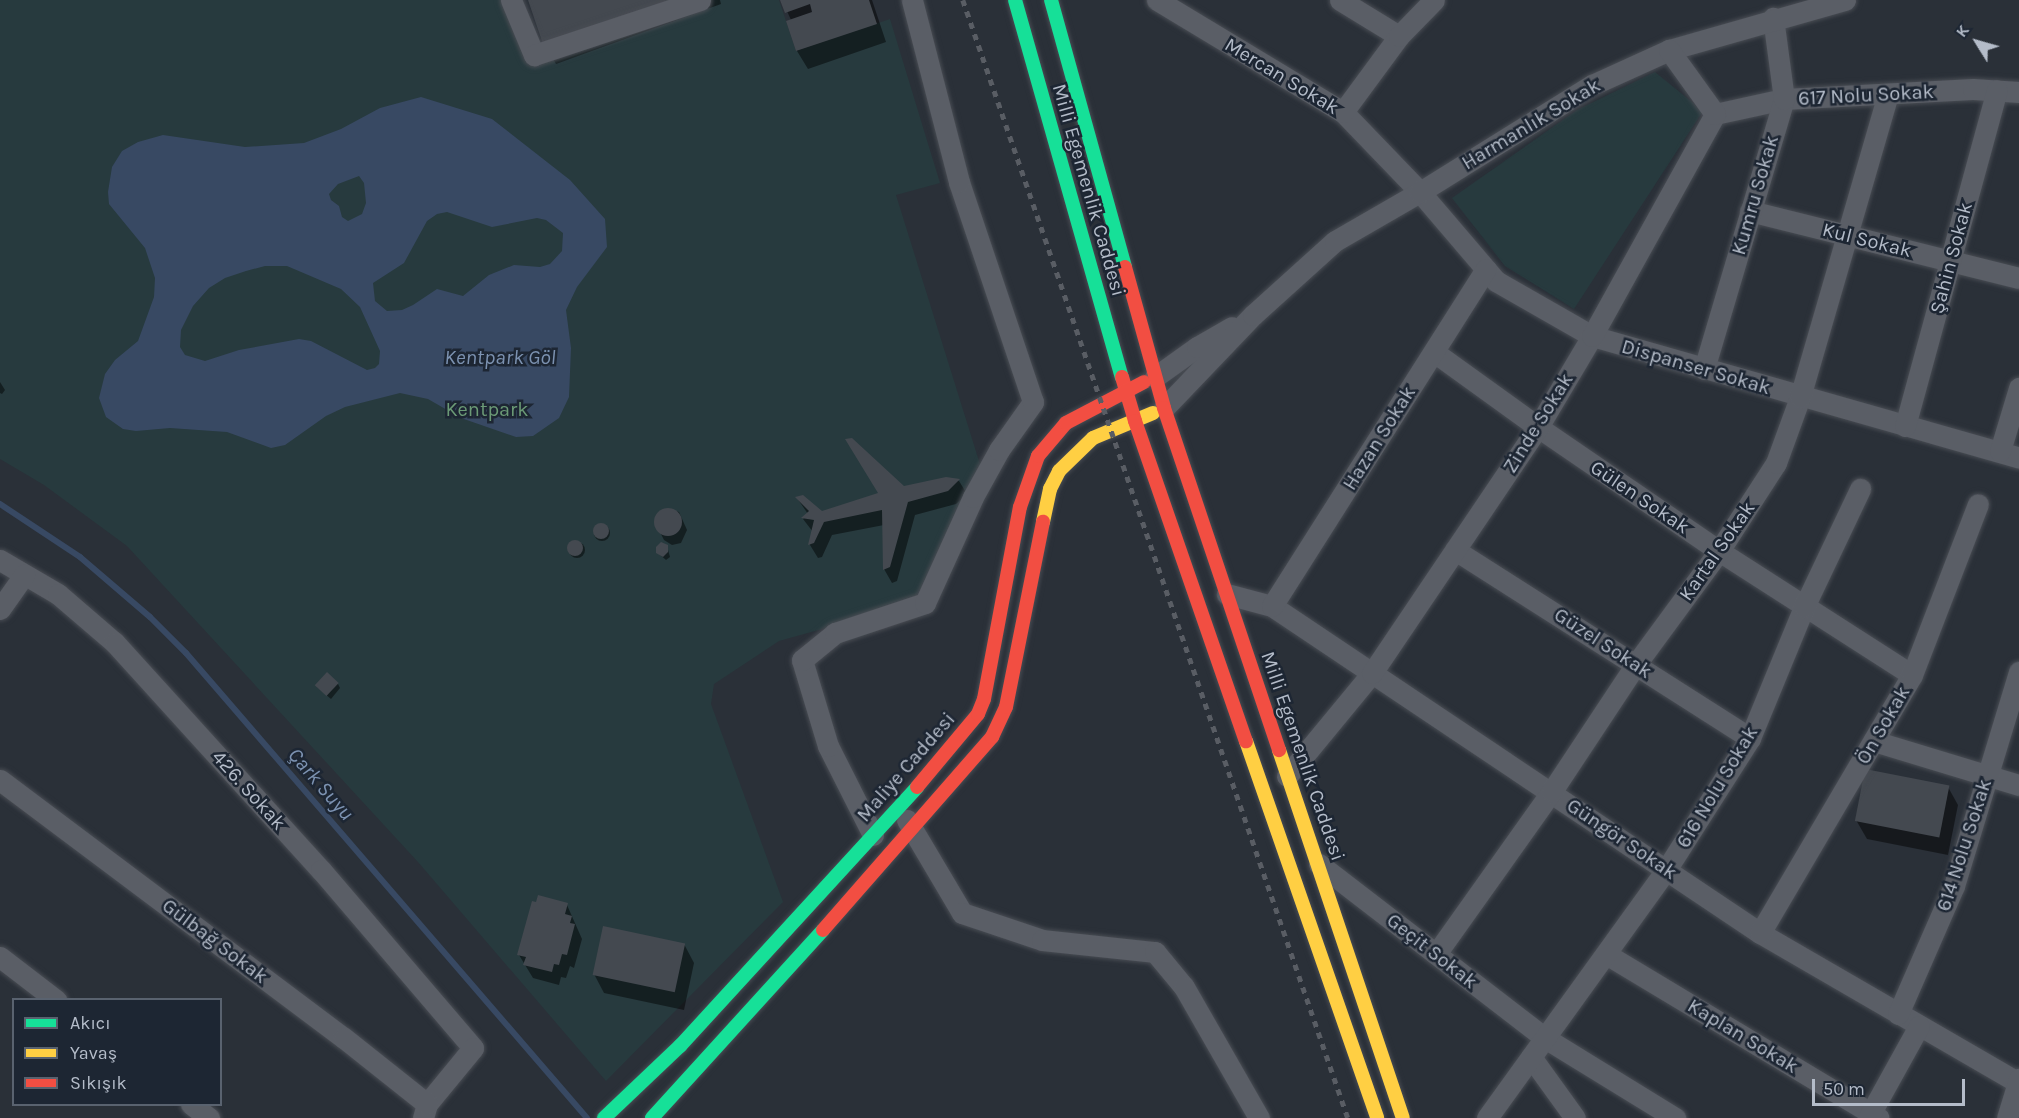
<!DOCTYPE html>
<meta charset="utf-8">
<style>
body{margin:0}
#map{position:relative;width:2019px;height:1118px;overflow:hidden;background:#2a3038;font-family:Karla,sans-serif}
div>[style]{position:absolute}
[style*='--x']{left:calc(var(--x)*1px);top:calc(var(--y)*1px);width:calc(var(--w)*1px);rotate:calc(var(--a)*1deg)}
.green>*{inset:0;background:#273a3e}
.water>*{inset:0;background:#384963}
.shadow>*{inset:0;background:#0007}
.round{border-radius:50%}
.stream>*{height:6px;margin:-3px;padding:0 3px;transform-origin:3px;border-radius:3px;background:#384963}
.building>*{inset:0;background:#444950;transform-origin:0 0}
.roads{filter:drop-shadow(0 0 2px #484c53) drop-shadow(0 0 2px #484c53)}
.street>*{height:21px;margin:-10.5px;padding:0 10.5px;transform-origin:10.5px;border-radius:10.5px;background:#5a5e66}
.fast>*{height:14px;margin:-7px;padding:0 7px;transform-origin:7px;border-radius:7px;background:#16e098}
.slow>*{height:14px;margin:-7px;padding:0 7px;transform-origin:7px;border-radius:7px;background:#ffcf43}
.jam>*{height:14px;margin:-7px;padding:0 7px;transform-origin:7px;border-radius:7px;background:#f24e42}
.rail>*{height:4.5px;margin-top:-2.25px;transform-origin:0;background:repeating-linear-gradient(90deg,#595d64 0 6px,transparent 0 12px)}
span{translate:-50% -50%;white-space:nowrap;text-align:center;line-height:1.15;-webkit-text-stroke:5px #1d2633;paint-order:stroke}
.street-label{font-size:20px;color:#b4bcc9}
.park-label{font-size:20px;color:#6b9a76}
.water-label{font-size:21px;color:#7c92b1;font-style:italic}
.legend{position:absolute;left:12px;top:998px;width:210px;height:108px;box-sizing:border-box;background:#1d2633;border:2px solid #59626f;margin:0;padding:8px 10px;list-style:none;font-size:18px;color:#b4bcc9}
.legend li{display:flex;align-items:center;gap:12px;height:30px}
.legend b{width:30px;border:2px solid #59626f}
.north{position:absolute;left:1947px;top:12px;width:60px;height:60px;-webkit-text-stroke:4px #1d2633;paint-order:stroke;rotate:307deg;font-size:16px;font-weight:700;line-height:24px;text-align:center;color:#b4bcc9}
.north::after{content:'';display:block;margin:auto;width:21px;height:27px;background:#b4bcc9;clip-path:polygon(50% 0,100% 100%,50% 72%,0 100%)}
.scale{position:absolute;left:1812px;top:1079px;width:153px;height:27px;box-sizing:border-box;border:3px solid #b4bcc9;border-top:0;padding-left:8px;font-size:18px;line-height:21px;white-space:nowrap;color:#b4bcc9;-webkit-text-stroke:4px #1d2633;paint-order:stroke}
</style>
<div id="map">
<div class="green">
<i style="clip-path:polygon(0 0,511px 0,534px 54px,700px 0,779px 0,796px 51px,890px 19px,940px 183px,896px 195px,984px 477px,926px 600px,779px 641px,714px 684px,711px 704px,783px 902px,606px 1081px,418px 862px,127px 546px,44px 485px,0 459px)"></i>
<i style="clip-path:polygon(1655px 72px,1703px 111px,1574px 309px,1505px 266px,1452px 198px,1577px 110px)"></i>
</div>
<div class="water">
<i style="clip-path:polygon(evenodd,421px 97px,492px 119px,570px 180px,605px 219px,607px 247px,577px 287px,566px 310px,571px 348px,569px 397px,559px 418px,533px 436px,516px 437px,461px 418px,428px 399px,400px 393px,345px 407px,326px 416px,285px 445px,271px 448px,227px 432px,170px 428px,136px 431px,123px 429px,106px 417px,99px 398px,105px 374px,115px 360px,138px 341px,154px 297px,155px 278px,145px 248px,109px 204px,108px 192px,112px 167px,122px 151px,138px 142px,163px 135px,245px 147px,304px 143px,341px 129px,380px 108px,421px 97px,359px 176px,364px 183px,366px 203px,362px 214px,348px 221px,342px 217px,339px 206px,331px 200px,329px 194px,338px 184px,359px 176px,421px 97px,447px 212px,492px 227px,537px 218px,546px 220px,563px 233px,562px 251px,550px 264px,540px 267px,514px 265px,489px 275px,463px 296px,437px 289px,413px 305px,402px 310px,387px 311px,375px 301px,373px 283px,404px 263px,427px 221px,437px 214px,447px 212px,421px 97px,287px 266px,341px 289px,360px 307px,380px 351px,379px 364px,375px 368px,367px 370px,311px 341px,299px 339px,239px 350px,205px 361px,185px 355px,180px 347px,181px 330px,193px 306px,209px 288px,225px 278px,246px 271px,265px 266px,287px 266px)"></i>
</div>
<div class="shadow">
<i style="clip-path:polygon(530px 0,720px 0,721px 4px,556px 64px,546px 46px)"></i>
<i style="clip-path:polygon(782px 0,872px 0,886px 42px,808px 69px,797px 51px,788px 21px,791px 20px)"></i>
<i style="clip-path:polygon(0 382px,5px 390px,2px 394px,0 393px)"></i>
<i style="clip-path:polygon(946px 479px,959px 481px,967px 494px,956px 504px,915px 515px,897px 581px,892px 583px,884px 569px,884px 525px,832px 535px,822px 557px,818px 558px,810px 545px,813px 532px,803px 519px,808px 514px,797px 498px,822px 513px,903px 487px)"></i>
<i style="clip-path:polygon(668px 509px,679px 512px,687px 530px,681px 543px,672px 545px,664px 540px,655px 522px,659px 513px)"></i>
<i class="round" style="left:594px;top:525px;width:16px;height:16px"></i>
<i class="round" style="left:569px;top:542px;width:16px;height:16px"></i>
<i style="clip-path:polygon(667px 546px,670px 557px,666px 560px,658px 553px)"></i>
<i style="clip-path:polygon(338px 684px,340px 688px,331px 699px,317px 687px)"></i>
<i style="clip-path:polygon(1948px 787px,1958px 805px,1948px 855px,1867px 839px,1856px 820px)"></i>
<i style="clip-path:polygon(567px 905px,582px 939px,574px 968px,570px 966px,566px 978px,561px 977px,559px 985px,533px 978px,519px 955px)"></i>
<i style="clip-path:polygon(684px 944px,694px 963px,684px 1010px,604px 993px,594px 974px)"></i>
</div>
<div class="stream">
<i style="--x:0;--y:504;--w:96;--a:33.5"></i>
<i style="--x:80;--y:557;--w:92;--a:40.6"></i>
<i style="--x:150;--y:617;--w:51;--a:45"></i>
<i style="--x:186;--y:653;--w:614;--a:49.23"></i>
</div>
<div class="building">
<i style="clip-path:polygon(528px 0,671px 0,544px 47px)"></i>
<i style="clip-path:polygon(780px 0,869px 0,877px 24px,796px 51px,786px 21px,812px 12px,810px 4px,785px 13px)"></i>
<i style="clip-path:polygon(852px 438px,904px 486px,946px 477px,960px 479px,948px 491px,908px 502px,890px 567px,883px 570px,882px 510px,824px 522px,814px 543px,808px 545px,814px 520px,801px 518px,809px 511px,795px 497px,803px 495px,822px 511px,878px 493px,845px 439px)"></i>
<i class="round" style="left:654px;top:508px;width:28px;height:28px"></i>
<i class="round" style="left:593px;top:523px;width:16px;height:16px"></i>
<i class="round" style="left:567px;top:540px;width:16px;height:16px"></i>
<i style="clip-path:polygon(661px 542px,668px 545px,668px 552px,663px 557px,656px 553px,656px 547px)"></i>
<i style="left:327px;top:672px;width:16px;height:18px;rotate:43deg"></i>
<i style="left:1865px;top:769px;width:86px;height:53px;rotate:11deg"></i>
<i style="clip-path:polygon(538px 895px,568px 903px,565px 914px,572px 916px,570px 923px,575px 924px,567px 955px,562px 954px,559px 965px,554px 964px,552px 972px,523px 965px,526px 957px,517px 955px,532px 901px,536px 902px)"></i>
<i style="left:603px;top:926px;width:84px;height:50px;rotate:12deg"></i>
</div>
<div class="roads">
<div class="street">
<i style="--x:511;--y:0;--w:60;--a:67.3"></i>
<i style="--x:534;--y:55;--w:175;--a:-18.3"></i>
<i style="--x:1157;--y:0;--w:217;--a:31.1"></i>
<i style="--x:1343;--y:112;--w:111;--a:46.1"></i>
<i style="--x:1420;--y:192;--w:117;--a:49.5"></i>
<i style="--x:1496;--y:281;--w:111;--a:29.8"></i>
<i style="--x:1592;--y:336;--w:444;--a:15.9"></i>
<i style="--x:1340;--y:0;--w:69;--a:31.4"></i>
<i style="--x:1343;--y:112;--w:94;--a:-53.6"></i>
<i style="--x:1399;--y:36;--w:50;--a:-45.8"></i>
<i style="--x:1715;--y:114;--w:71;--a:-12.3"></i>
<i style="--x:1784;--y:99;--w:189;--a:-3"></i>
<i style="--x:1973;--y:89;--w:46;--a:3.7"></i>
<i style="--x:1750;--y:211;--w:277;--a:14"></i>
<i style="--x:1434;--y:352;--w:128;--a:35.8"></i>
<i style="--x:1538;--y:427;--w:219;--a:34.4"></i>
<i style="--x:1719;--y:551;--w:229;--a:32.7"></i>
<i style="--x:1704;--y:369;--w:282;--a:-73.5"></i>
<i style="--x:1784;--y:99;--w:82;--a:-97.7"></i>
<i style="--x:1155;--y:377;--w:52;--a:-35.5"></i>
<i style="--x:1197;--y:347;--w:40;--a:-29.7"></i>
<i style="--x:1164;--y:408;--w:129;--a:-46.3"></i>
<i style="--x:1253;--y:315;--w:110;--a:-42.1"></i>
<i style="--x:1335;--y:241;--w:98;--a:-30"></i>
<i style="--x:1420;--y:192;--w:203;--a:-31.9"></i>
<i style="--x:1592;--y:85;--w:85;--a:-24.4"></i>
<i style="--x:1669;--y:50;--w:183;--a:-15.9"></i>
<i style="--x:1905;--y:426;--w:348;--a:-74.7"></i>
<i style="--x:2000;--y:451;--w:66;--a:-73.2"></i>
<i style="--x:1455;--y:550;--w:350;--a:32.5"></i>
<i style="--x:0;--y:560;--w:67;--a:30.4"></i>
<i style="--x:58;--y:594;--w:75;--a:40.7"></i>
<i style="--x:115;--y:643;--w:307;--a:47.8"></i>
<i style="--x:321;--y:870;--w:234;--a:49.5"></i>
<i style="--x:473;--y:1048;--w:72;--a:129.4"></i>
<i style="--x:427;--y:1104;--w:15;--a:106"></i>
<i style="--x:1227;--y:594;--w:47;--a:14.9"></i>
<i style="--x:1272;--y:606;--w:587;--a:33.83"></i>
<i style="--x:1760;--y:933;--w:299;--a:30.1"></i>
<i style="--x:1272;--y:606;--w:399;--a:-57.6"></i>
<i style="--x:0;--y:609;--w:42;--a:-54.8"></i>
<i style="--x:1874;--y:741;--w:152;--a:16.9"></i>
<i style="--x:1287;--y:776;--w:134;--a:-50.5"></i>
<i style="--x:1372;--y:673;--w:297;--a:-56"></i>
<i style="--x:1538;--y:427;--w:106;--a:-59.3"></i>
<i style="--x:1592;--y:336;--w:254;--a:-61"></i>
<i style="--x:1715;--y:114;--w:79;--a:-125.7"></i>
<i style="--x:0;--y:780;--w:430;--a:36.9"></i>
<i style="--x:344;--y:1038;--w:106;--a:38.5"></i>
<i style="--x:907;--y:820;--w:108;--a:59.4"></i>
<i style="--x:962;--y:913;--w:84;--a:18.6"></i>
<i style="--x:1042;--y:940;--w:114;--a:6.1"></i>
<i style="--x:1155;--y:952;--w:45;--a:50.4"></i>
<i style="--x:1184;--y:987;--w:151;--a:60.2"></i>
<i style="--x:873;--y:835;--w:100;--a:-116.8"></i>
<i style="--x:828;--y:746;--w:90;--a:-106.8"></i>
<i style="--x:802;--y:660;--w:43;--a:-39.3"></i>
<i style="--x:835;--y:633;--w:95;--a:-18.4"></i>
<i style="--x:925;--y:603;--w:116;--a:-65.6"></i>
<i style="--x:973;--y:497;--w:54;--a:-61"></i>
<i style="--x:999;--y:450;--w:59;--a:-54.7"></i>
<i style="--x:1033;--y:402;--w:232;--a:-108.6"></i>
<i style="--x:959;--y:182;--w:188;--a:-104.5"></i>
<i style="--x:1319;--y:864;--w:285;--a:37.6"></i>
<i style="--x:1545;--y:1038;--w:153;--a:31.6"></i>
<i style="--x:1760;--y:933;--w:299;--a:-59.5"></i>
<i style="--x:1912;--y:675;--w:183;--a:-68.9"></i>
<i style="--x:1436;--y:954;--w:200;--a:-54.6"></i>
<i style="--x:1552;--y:791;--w:152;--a:-56.5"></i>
<i style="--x:1636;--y:664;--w:140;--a:-53.7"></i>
<i style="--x:1719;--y:551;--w:105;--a:-57.1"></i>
<i style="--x:1776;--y:463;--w:70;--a:-70"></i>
<i style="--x:1800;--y:397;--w:315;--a:-73.8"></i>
<i style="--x:1606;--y:954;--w:318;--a:31"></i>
<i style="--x:0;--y:957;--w:71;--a:37.5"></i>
<i style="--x:1898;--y:1014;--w:140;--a:-66.4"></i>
<i style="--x:1954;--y:886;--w:224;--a:-73.1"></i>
<i style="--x:1531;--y:1057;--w:75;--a:54.2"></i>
<i style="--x:191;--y:1104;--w:23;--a:38"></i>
<i style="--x:1487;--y:1118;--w:306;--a:-54.2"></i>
<i style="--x:1666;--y:870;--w:156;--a:-57.5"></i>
<i style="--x:1750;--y:738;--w:142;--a:-67.6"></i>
<i style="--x:1804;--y:607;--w:131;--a:-64.6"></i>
<i style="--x:1868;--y:1118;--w:105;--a:-61"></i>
<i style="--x:2007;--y:1118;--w:41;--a:-72.9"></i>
</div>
<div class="fast">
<i style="--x:1015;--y:0;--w:392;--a:74.2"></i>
<i style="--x:1051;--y:0;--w:277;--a:74.5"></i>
<i style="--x:604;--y:1118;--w:105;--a:-43.5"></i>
<i style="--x:680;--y:1046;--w:351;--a:-47.5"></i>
<i style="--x:652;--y:1118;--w:254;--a:-47.7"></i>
</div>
<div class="slow">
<i style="--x:1043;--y:522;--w:34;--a:-78"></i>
<i style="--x:1050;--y:489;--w:20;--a:-63"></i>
<i style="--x:1059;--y:471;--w:47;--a:-44.1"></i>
<i style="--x:1093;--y:438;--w:65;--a:-22.6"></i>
<i style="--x:1246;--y:741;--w:399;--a:70.8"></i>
<i style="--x:1279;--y:750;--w:388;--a:71.4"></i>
</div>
<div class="jam">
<i style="--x:1125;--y:267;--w:146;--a:74.5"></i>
<i style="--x:1164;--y:408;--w:361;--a:71.4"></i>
<i style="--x:1122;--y:377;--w:46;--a:73.5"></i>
<i style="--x:1135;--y:421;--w:339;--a:70.9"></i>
<i style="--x:917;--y:787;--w:95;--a:-50.1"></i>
<i style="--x:978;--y:714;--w:16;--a:-68"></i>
<i style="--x:984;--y:699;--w:195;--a:-79.4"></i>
<i style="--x:1020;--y:507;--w:54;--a:-70.6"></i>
<i style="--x:1038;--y:456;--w:43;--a:-49.7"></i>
<i style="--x:1066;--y:423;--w:88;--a:-27.7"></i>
<i style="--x:823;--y:930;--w:257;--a:-48.8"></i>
<i style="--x:992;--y:737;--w:33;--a:-65"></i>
<i style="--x:1006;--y:707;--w:189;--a:-78.7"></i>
</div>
</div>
<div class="rail">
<i style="--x:963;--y:0;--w:1182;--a:71"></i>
</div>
<div class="street-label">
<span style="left:1282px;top:76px;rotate:31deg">Mercan Sokak</span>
<span style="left:1866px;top:95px;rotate:-3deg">617 Nolu Sokak</span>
<span style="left:1531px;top:124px;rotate:-31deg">Harmanlık Sokak</span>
<span style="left:1089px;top:190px;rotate:74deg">Milli Egemenlik Caddesi</span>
<span style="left:1755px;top:195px;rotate:-74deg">Kumru Sokak</span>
<span style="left:1867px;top:240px;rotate:14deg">Kul Sokak</span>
<span style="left:1951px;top:258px;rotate:-75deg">Şahin Sokak</span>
<span style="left:1696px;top:367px;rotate:16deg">Dispanser Sokak</span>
<span style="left:1538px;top:423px;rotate:-58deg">Zinde Sokak</span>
<span style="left:1379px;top:438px;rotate:-58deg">Hazan Sokak</span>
<span style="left:1640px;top:497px;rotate:34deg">Gülen Sokak</span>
<span style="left:1717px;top:551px;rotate:-55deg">Kartal Sokak</span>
<span style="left:1603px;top:643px;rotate:33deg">Güzel Sokak</span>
<span style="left:1883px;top:725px;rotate:-60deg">Ön Sokak</span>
<span style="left:1303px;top:756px;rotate:71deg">Milli Egemenlik Caddesi</span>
<span style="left:906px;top:767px;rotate:-49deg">Maliye Caddesi</span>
<span style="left:1717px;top:787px;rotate:-59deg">616 Nolu Sokak</span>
<span style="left:249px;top:790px;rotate:48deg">426. Sokak</span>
<span style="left:1622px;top:839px;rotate:34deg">Güngör Sokak</span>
<span style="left:1964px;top:845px;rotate:-72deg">614 Nolu Sokak</span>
<span style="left:215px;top:941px;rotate:37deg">Gülbağ Sokak</span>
<span style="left:1432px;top:951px;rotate:38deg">Geçit Sokak</span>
<span style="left:1743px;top:1036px;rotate:31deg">Kaplan Sokak</span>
</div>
<div class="park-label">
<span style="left:487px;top:409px">Kentpark</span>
</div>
<div class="water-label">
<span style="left:500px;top:357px">Kentpark Göl</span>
<span style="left:321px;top:784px;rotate:49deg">Çark Suyu</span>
</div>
<ul class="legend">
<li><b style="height:8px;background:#16e098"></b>Akıcı</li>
<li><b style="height:8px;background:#ffcf43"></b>Yavaş</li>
<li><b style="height:8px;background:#f24e42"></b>Sıkışık</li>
</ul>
<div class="north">K</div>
<div class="scale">50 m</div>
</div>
